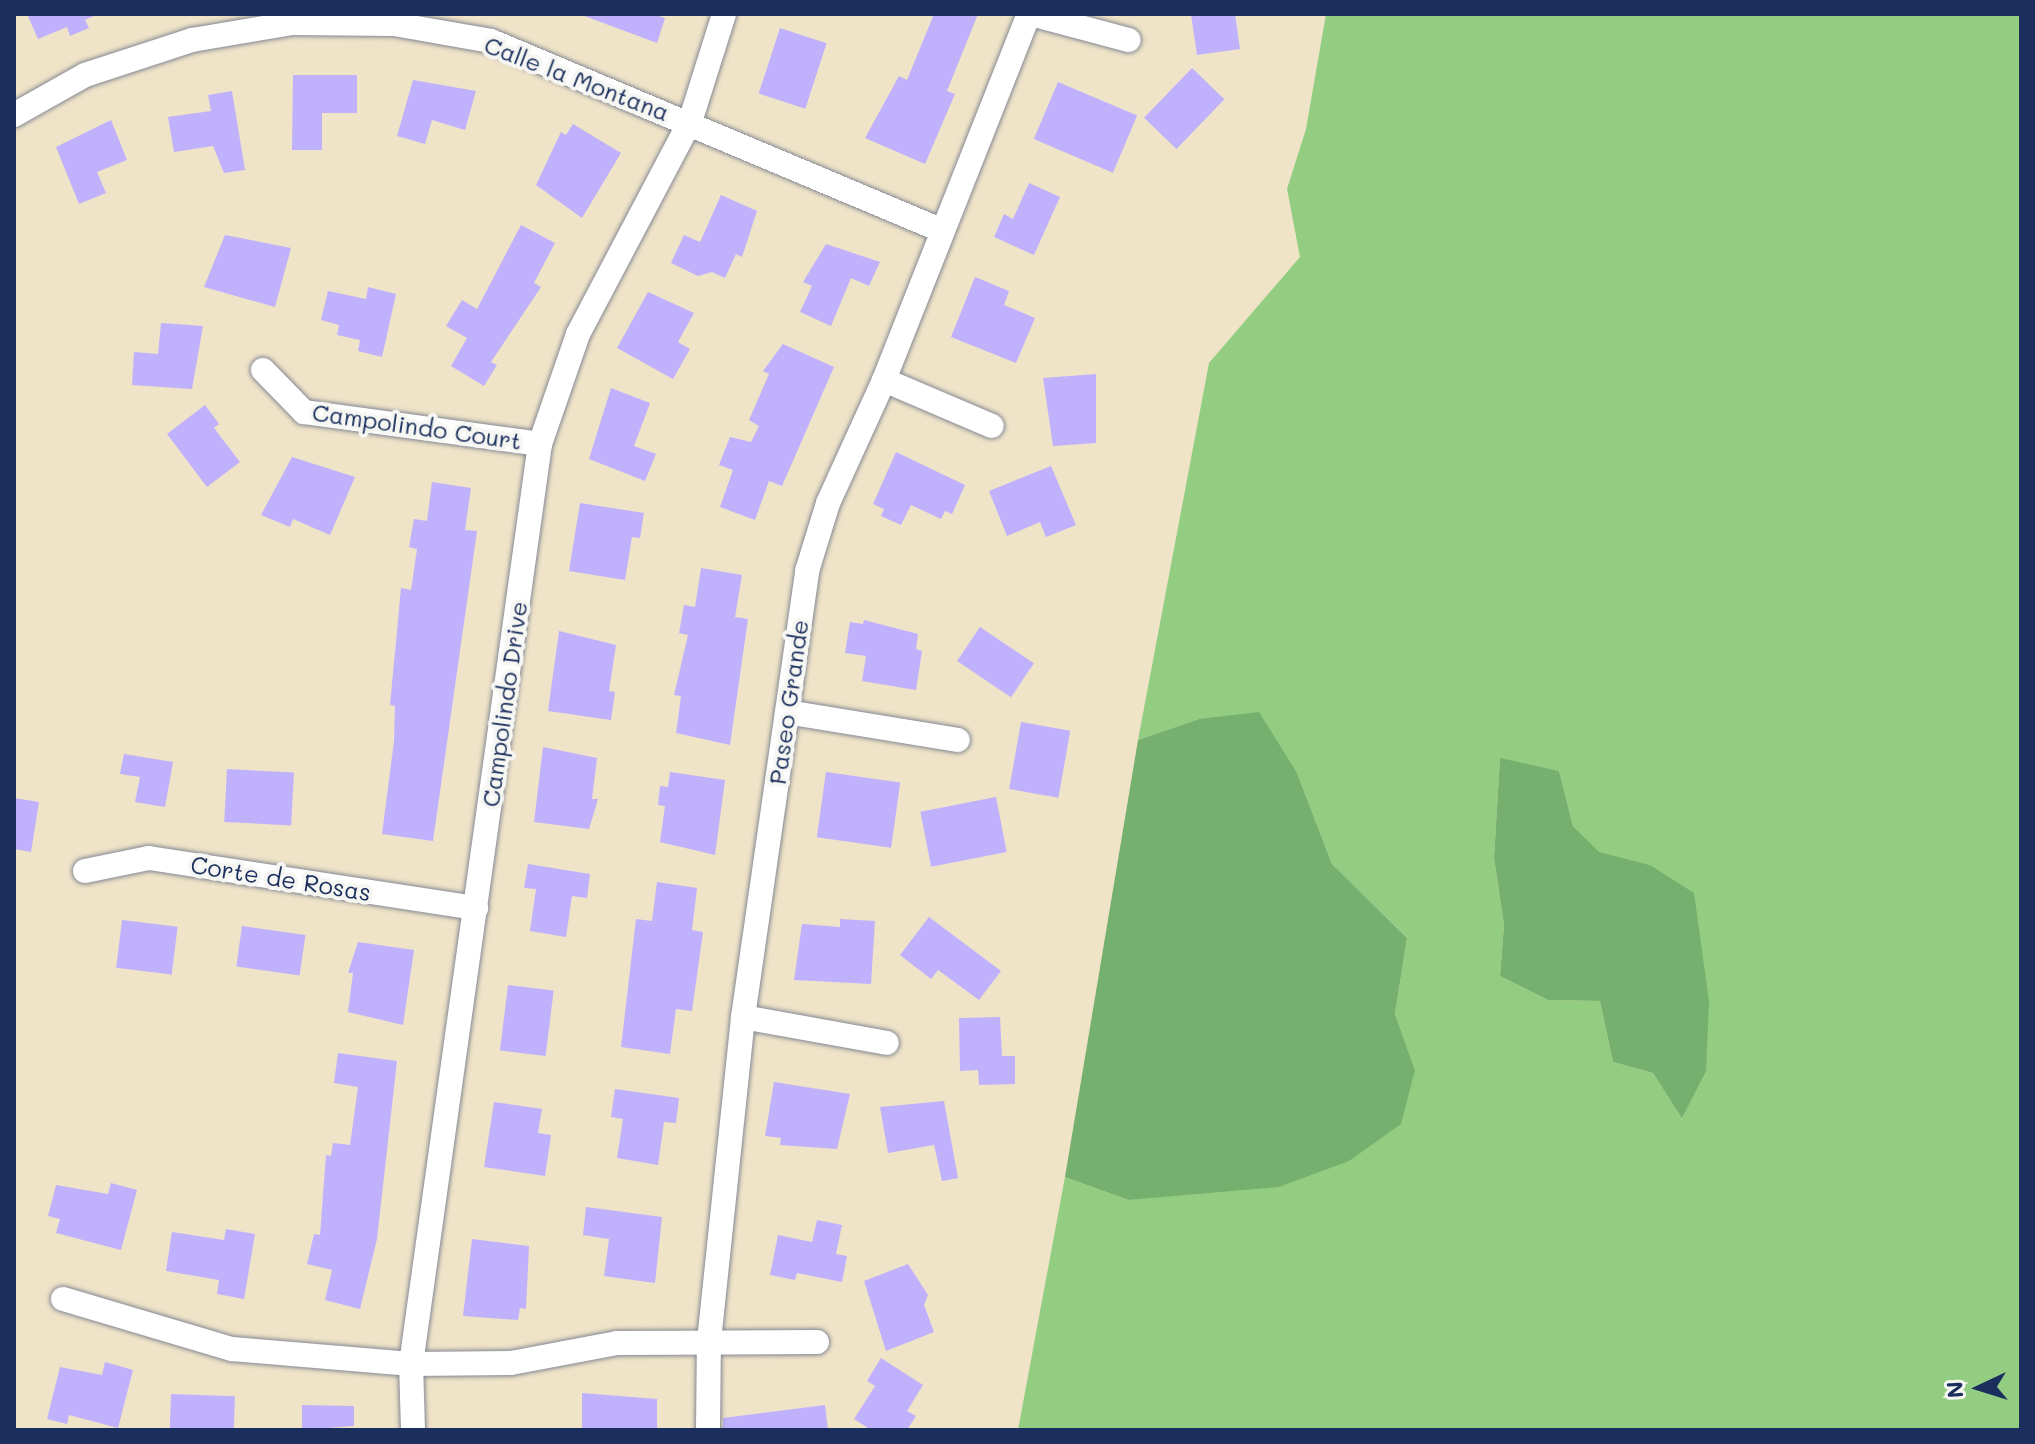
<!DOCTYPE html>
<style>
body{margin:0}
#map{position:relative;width:2035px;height:1444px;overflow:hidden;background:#efe3c8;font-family:Mali,sans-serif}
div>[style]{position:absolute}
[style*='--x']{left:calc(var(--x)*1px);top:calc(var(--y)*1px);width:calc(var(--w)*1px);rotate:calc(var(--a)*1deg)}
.green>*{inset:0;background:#93cd81}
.forest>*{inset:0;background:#76b06f}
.building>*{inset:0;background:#c0b1fc;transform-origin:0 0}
.roads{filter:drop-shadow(0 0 2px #858993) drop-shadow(0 0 2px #858993)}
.street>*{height:24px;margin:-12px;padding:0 12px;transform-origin:12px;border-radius:12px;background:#fff}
span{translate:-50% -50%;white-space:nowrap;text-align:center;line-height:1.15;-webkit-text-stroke:8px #f6f6f2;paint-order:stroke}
.street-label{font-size:24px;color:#1b2f5e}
.frame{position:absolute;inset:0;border:16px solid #1b2f5e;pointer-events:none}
.north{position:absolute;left:1939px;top:1348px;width:80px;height:80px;-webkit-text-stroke:6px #f6f6f2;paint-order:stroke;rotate:266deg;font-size:22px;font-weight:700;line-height:32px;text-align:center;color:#1b2f5e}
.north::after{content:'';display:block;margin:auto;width:28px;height:36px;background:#1b2f5e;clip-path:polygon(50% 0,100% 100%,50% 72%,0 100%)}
</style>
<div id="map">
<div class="green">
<i style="clip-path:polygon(evenodd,1326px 14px,2021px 14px,2021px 1430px,1018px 1430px,1065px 1177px,1128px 1200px,1196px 1191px,1415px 1070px,1395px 1014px,1407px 938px,1332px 864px,1297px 773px,1199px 719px,1138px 740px,1209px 363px,1300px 257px,1287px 189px,1306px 129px,1326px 14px,1500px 759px,1559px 771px,1573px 826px,1599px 853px,1650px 865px,1682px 1117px,1653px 1073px,1613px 1062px,1600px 1001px,1548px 1000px,1500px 976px,1504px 925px,1494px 858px,1500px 759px)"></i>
</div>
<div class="forest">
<i style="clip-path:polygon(1259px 712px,1297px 773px,1332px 864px,1407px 938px,1395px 1014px,1415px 1070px,1401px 1124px,1349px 1161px,1279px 1187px,1128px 1200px,1065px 1177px,1138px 740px,1199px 719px)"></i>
<i style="clip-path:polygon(1500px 758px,1559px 771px,1573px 826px,1599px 852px,1650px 865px,1694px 893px,1709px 1001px,1706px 1071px,1682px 1118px,1653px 1073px,1613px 1062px,1600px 1001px,1548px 1000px,1500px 976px,1504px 925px,1494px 858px)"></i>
</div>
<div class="building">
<i style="clip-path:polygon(27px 14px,98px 14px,85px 20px,89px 28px,70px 36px,67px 27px,38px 39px)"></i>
<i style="clip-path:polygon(579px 14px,652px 14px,665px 18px,657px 43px)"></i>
<i style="clip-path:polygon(934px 14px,978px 14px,947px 91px,955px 94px,925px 164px,865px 138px,899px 76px,907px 80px)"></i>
<i style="clip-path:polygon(1191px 14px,1235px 14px,1240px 49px,1197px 55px)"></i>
<i style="left:780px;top:28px;width:49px;height:69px;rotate:18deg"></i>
<i style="left:1192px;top:68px;width:45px;height:69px;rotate:44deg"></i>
<i style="clip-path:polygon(293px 75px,357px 75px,357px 113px,322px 113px,322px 150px,292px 150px)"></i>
<i style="clip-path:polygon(413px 80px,476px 91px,465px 130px,432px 120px,425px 144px,397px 136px)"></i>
<i style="left:1058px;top:82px;width:86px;height:62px;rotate:23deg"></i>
<i style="clip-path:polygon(232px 91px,245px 170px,224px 173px,213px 146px,174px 152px,168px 117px,211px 111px,208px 95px)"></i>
<i style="clip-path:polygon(111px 120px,127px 160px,97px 172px,106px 193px,79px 204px,56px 147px)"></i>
<i style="clip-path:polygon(573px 124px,621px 153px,582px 218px,536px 185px,561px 132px,566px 135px)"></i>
<i style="clip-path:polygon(1029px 183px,1060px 197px,1034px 255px,994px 237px,1004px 214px,1013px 219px)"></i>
<i style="clip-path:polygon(721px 195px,757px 211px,742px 257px,736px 254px,725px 278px,712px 272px,698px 276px,671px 263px,684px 235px,700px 242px)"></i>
<i style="clip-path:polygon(521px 225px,555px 243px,534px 283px,541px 287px,491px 362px,497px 365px,484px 386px,451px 366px,467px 338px,446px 326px,462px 300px,477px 309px)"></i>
<i style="clip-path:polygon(225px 235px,291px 248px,275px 307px,204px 287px)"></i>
<i style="clip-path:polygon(826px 244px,880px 262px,869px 286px,851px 278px,831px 326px,800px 312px,812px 286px,803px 282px)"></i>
<i style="clip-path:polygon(975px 277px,1009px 291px,1004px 305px,1035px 318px,1016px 363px,951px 337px)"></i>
<i style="clip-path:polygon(368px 287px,396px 294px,382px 357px,358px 351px,360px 340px,337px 335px,339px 325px,321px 320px,328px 291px,366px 299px)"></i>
<i style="clip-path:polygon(648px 292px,694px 313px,678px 342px,690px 349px,673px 379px,617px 348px)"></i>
<i style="clip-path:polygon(161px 323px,203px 326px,192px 389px,132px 385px,134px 352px,158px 354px)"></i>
<i style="clip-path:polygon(783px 344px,834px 367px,782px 486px,769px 481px,755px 520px,720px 507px,733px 470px,719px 465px,730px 437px,751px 442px,759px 426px,749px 420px,769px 374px,763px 371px)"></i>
<i style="clip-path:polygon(1096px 374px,1096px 443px,1053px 446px,1043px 378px)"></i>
<i style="clip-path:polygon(611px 388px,650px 403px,634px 446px,656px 454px,645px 481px,589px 459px)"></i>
<i style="clip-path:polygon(205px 405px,219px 424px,214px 428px,240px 462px,207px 487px,167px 434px)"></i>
<i style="clip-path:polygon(896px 452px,965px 485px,952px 514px,945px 511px,941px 519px,911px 505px,901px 525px,881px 516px,884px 509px,873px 504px)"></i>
<i style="clip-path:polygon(292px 457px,355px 477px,330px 535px,293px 519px,290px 527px,261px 515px)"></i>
<i style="clip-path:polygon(1051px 466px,1076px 525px,1046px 537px,1040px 522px,1007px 536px,989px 491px)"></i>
<i style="clip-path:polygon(432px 482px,471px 488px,465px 530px,477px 531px,433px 841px,382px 834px,394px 741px,395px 706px,390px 705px,401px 588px,411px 590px,417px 549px,409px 547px,414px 519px,427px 521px)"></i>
<i style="clip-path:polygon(580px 503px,644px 513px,640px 538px,632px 537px,625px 580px,569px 571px)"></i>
<i style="clip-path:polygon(701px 568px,742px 575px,735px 617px,748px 619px,730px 745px,676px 733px,681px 696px,674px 695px,688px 635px,679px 633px,684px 605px,695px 607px)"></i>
<i style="clip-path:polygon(864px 620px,918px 634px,916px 649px,922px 651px,916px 690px,862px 681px,866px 656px,845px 653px,850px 622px,863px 624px)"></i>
<i style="left:980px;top:627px;width:65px;height:41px;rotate:34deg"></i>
<i style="clip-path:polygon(559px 631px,616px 645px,609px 691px,615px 692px,611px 720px,548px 711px)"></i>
<i style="left:1021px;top:722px;width:50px;height:68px;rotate:10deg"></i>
<i style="clip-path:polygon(543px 747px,597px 758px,592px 799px,598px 799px,589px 829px,534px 822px)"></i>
<i style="clip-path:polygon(124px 754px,173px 762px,165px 807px,135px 802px,140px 777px,120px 774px)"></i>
<i style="left:227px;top:769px;width:67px;height:53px;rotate:3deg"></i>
<i style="clip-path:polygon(670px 772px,725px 780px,715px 855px,660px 842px,665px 806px,658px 805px,660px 786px,668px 787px)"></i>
<i style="left:826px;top:772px;width:75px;height:66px;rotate:8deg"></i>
<i style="left:996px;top:797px;width:56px;height:77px;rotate:79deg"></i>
<i style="clip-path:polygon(14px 798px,39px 802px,31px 852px,14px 849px)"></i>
<i style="clip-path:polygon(528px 864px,590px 874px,587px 898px,572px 896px,566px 937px,530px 931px,536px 889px,524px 888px)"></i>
<i style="clip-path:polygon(657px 882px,697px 888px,692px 930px,703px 932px,692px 1011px,676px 1009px,670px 1054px,621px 1047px,636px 919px,652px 921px)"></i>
<i style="clip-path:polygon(929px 917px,1001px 971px,979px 1000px,938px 970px,931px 979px,900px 955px)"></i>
<i style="clip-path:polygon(840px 919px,875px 921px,871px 984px,794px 980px,802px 924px,840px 927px)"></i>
<i style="left:122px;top:920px;width:56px;height:48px;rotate:7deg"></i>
<i style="left:242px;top:926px;width:64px;height:41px;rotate:8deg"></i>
<i style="clip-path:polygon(358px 942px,414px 950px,403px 1025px,348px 1012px,353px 973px,348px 973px)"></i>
<i style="left:508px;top:985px;width:46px;height:66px;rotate:7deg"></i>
<i style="clip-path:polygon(1000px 1017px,1002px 1056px,1015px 1056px,1015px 1084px,979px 1085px,978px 1070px,960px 1071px,959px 1018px)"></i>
<i style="clip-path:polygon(338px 1053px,397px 1061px,377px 1239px,360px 1309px,325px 1300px,332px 1270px,307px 1264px,314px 1234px,320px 1235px,326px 1155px,331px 1156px,333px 1143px,350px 1145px,358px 1087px,334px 1083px)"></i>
<i style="clip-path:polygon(774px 1082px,850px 1094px,837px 1149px,780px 1145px,781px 1138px,765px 1136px)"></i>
<i style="clip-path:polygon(615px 1089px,679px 1098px,676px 1123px,664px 1122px,658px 1165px,617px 1158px,623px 1119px,611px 1117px)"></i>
<i style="clip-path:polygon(944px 1101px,958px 1178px,942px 1181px,934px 1145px,888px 1153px,880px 1107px)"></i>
<i style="clip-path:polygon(494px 1102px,542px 1109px,538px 1133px,551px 1135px,545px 1176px,484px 1167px)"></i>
<i style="clip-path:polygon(111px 1183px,137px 1190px,121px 1250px,56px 1233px,60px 1219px,48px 1216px,56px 1185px,108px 1194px)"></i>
<i style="clip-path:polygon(586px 1207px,662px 1217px,655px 1283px,604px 1276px,609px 1239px,583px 1235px)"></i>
<i style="clip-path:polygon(817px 1220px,842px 1225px,836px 1254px,847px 1256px,842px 1282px,797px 1273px,795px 1280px,770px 1275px,778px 1235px,812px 1242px)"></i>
<i style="clip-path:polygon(226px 1229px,255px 1234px,244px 1299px,217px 1294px,219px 1280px,166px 1271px,172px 1232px,224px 1240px)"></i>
<i style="clip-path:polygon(472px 1239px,529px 1246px,526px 1309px,520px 1308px,518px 1320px,463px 1316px)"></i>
<i style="clip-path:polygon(908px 1264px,928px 1295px,924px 1305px,934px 1332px,886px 1351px,864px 1281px)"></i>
<i style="clip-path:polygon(881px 1358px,923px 1385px,907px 1411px,916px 1416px,907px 1430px,871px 1430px,854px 1419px,875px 1386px,867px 1381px)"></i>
<i style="clip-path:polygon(105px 1362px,133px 1370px,118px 1428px,69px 1415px,67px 1424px,47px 1419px,60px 1367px,102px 1375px)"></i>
<i style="clip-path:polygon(582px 1393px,657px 1399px,657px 1430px,582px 1430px)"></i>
<i style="left:171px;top:1394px;width:64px;height:36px;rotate:2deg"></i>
<i style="clip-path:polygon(302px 1405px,354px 1406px,354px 1426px,302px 1430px)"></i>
<i style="clip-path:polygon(825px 1405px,828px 1430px,723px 1430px,723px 1418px)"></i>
</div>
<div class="roads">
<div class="street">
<i style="--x:1031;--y:14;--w:101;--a:14.9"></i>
<i style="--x:14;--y:115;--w:81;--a:-29.4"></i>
<i style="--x:85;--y:75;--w:113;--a:-18.1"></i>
<i style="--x:192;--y:40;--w:102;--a:-9.6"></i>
<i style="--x:293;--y:23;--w:101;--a:0.6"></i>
<i style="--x:394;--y:24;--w:98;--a:9.9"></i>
<i style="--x:491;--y:41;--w:490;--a:22.8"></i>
<i style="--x:263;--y:370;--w:59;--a:45.7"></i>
<i style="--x:304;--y:412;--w:238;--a:7.7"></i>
<i style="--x:884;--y:380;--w:117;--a:23.1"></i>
<i style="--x:787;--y:712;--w:173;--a:9.3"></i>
<i style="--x:85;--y:871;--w:65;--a:-11.5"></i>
<i style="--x:149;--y:858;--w:331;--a:8.7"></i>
<i style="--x:743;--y:1017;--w:146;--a:10.2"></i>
<i style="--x:63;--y:1299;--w:176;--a:16.5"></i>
<i style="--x:232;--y:1349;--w:180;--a:4.8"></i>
<i style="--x:411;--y:1364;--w:100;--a:-0.6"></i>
<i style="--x:511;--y:1363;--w:108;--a:-10.7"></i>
<i style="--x:617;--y:1343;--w:200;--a:-0.3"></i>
<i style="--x:413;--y:1430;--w:66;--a:-91.7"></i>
<i style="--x:411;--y:1364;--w:929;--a:-82.02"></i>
<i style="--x:540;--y:444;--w:116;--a:-70.9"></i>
<i style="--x:578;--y:334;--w:240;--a:-62.2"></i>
<i style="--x:690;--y:122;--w:113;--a:-72.5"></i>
<i style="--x:708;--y:1430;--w:89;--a:-89.4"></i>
<i style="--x:709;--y:1341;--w:326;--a:-84"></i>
<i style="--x:743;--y:1017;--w:451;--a:-81.8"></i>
<i style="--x:807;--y:571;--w:71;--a:-72.8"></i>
<i style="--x:828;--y:503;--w:135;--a:-65.5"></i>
<i style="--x:884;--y:380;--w:394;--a:-68.4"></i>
</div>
</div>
<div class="street-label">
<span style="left:577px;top:78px;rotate:21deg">Calle la Montana</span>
<span style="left:417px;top:426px;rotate:8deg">Campolindo Court</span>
<span style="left:788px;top:702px;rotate:-82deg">Paseo Grande</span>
<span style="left:504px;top:704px;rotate:-82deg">Campolindo Drive</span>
<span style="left:281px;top:878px;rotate:9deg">Corte de Rosas</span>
</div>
<div class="frame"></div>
<div class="north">N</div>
</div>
